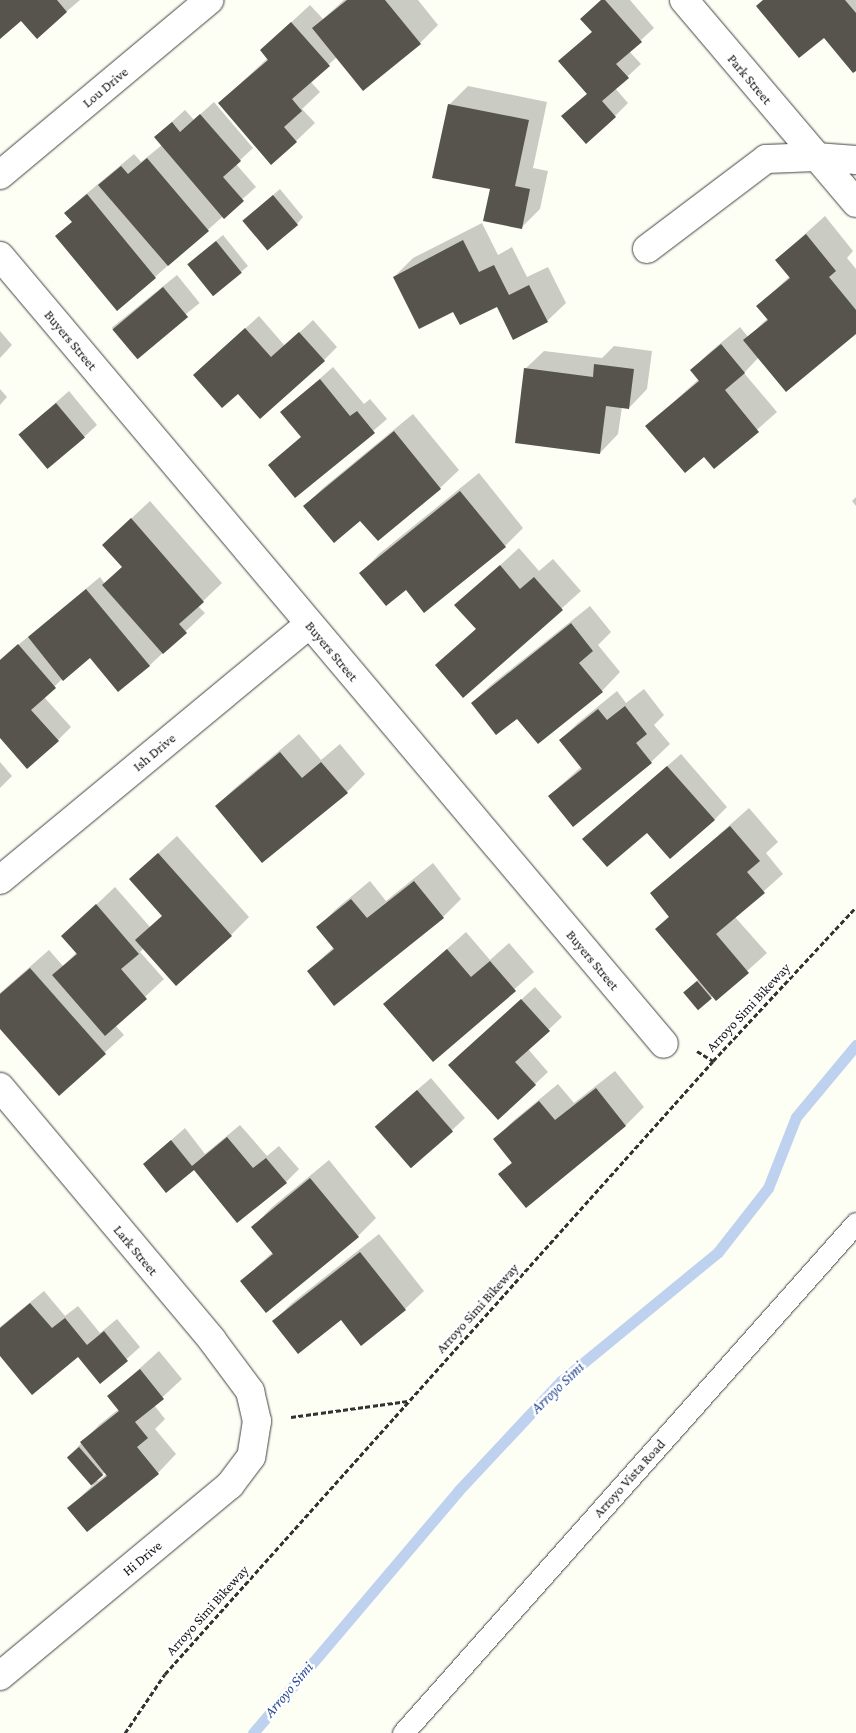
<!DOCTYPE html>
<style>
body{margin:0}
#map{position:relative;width:856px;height:1733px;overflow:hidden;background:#fdfef4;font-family:"Crimson Pro",serif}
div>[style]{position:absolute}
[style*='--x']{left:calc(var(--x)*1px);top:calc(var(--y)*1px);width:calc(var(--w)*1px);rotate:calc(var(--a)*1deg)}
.shadow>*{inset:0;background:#0003;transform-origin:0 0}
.stream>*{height:11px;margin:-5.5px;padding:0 5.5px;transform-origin:5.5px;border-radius:5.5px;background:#bed1ef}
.building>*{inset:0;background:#57534d;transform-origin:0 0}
.path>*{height:3px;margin-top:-1.5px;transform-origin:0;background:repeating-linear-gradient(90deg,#323232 0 5px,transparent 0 7.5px)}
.roads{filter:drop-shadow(0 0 1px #434343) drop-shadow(0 0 1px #434343)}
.service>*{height:21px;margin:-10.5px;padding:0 10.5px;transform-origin:10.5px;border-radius:10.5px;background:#fff}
.minor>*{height:28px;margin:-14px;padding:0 14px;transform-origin:14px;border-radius:14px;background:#fff}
span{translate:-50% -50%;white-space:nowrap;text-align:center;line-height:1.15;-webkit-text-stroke:5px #fff;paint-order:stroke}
.street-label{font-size:14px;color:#101010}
.water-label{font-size:15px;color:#274a94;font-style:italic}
</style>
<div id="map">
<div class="shadow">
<i style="clip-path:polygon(0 0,80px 0,66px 12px,21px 19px,0 37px)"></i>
<i style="clip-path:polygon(344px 0,418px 0,438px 25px,420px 43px,337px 57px,310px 81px,320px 92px,302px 109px,315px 123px,296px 141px,219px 103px,268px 58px,261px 50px,310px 5px,323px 19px)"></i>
<i style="clip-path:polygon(601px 0,630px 0,654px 28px,629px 51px,641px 64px,615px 88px,628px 103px,615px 116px,576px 103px,588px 93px,560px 61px,593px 31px)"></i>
<i style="clip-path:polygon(764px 0,856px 0,856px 69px,824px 36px)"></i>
<i style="clip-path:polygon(468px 86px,547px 102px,533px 168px,548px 171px,540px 209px,521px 228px,449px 105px)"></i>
<i style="clip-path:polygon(214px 102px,253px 148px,236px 164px,256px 187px,155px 277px,57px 236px,73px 221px,66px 213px,79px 200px,134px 154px,141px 162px,162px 145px,155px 137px,185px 110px,194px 120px)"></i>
<i style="clip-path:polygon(280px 189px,303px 217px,297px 224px,243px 221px)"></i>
<i style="clip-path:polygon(825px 216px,853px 251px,847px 258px,856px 269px,856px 332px,759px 357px,744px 373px,777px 412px,714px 468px,704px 456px,647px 426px,699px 379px,691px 370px,710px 352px,740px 327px,748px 337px,768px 318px,758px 306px,790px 276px,776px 260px)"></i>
<i style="clip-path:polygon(482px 223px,498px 255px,512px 247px,527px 277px,548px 267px,566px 303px,547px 321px,497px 306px,454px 311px,394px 277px,413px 258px)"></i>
<i style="clip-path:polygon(223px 235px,248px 266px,214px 295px,195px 258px)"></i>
<i style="left:177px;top:275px;width:36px;height:84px;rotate:51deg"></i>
<i style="clip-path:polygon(259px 316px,285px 346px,313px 320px,337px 347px,324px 360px,238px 392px,194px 375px)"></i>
<i style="clip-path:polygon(0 331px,12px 345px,0 358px)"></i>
<i style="clip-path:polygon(614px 346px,652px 351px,647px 389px,629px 408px,622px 407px,618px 434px,600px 453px,525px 369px,544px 351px,602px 358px)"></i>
<i style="clip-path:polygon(333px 367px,364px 404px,370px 399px,387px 419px,296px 497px,270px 465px,302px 436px,282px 412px)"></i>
<i style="clip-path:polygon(0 389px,7px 397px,0 405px)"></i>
<i style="clip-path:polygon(69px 391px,97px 425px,84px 437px,20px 434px)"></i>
<i style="clip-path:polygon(413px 414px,459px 470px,440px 488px,378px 540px,361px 519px,305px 506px,323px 488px)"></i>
<i style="clip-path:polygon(479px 473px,523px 528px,505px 546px,406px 588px,361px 573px,379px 554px)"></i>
<i style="clip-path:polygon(856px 497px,856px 506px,852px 501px)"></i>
<i style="clip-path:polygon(150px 501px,222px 583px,198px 606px,205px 613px,149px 666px,90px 657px,63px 678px,44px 697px,71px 727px,58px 740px,0 736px,0 660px,100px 577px,105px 584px,123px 566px,103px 545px)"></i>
<i style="clip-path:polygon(519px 548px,539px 571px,553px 559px,581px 591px,464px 696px,437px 665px,477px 628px,456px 605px)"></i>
<i style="clip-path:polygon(590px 606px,611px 632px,598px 645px,620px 672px,602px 691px,472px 703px,491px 685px)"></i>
<i style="clip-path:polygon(644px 689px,664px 715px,654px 725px,670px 744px,651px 762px,549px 796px,581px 767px,560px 740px,579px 722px,617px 691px,626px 703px)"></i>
<i style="clip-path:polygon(299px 734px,321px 760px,340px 744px,365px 774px,347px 792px,216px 806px,235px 788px)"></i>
<i style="clip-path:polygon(681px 754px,727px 807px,714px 820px,584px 839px)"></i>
<i style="clip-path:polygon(0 762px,12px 776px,0 788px)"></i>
<i style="clip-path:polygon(749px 808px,778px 842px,766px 853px,783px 874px,735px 917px,767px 953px,716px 999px,713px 996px,698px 1009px,684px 992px,699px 979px,656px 929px,670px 915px,652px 894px)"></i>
<i style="clip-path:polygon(177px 836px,249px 917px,231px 935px,144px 948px,140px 952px,164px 979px,115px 1025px,124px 1035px,59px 1094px,0 1027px,0 993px,49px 950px,63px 966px,77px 952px,63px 936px,115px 887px,150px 927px,163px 915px,130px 879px)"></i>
<i style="clip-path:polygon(433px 863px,461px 899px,443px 917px,308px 971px,334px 947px,318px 927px,336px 909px,370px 881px,386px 901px)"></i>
<i style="clip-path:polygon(466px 932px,490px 960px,509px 943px,534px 972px,433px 1060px,385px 1004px)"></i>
<i style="clip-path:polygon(535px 987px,562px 1017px,528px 1049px,548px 1072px,498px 1119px,463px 1053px)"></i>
<i style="clip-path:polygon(615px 1071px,644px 1107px,626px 1125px,526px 1206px,500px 1174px,513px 1161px,495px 1139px,513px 1121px,558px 1084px,574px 1103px)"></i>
<i style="clip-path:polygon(431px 1078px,465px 1118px,412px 1167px,389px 1114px)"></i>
<i style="clip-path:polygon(240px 1125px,267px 1156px,279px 1146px,299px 1169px,286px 1182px,194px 1168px,144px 1164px,185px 1128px,205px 1154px)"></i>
<i style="clip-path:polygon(329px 1160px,376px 1218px,358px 1236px,266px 1311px,241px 1281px,273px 1252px,253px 1227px,271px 1208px)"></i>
<i style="clip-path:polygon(379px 1234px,424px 1291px,405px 1309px,341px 1318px,274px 1321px,292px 1303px)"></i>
<i style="clip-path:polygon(44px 1291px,65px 1316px,78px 1306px,100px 1333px,117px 1319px,140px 1347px,100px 1383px,78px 1355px,0 1354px,0 1327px)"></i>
<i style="clip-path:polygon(evenodd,159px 1351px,182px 1379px,154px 1405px,165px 1419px,155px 1429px,176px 1454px,158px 1473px,69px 1508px,93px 1485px,68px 1457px,100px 1424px,119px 1409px,109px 1396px,159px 1351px,105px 1472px,107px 1474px,98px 1481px,96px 1479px,105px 1472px)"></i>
</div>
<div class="stream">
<i style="--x:253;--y:1733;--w:317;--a:-49.7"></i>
<i style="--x:458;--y:1491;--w:151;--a:-46.9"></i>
<i style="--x:561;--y:1381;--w:203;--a:-39.4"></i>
<i style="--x:718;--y:1252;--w:81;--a:-52"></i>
<i style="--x:768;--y:1188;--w:76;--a:-68.5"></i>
<i style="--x:796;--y:1117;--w:94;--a:-50.2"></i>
</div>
<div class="building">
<i style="clip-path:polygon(0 0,57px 0,67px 12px,37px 39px,21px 21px,0 39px)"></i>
<i style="clip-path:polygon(347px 0,385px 0,421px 44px,363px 91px,312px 28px)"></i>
<i style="clip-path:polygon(601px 0,605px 0,642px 42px,616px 64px,629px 78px,602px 101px,616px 117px,586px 144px,561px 116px,587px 94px,558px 61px,592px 32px,580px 19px)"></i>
<i style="clip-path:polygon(763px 0,845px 0,856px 13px,856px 71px,853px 73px,824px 38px,799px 58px,756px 6px)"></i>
<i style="clip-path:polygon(291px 22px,330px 66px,292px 99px,302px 111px,284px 127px,297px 142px,271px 165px,218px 103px,268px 60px,260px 50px)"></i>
<i style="clip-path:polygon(448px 104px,529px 120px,515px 186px,530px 189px,522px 229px,483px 221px,490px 189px,432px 178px)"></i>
<i style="clip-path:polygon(200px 114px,241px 161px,223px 177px,244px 201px,224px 219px,154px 137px,172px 122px,180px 132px)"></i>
<i style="clip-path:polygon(147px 158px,209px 231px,168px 266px,98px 185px,121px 166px,128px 174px)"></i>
<i style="clip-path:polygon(87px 194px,156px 278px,117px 311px,55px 236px,72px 222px,64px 213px)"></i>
<i style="left:273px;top:195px;width:39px;height:40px;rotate:50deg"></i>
<i style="clip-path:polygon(806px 234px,836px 271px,829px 277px,856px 310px,856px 334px,786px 392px,743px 340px,768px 320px,756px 306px,790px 278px,775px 260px)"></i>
<i style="clip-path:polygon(463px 240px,479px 272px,494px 265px,509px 295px,529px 285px,548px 322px,513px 340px,497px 307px,460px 325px,453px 312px,419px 329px,393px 277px)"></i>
<i style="left:216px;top:241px;width:41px;height:37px;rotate:51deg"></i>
<i style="left:163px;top:287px;width:39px;height:66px;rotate:50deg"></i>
<i style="clip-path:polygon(245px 328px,271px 357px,299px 332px,325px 361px,260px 419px,238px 394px,222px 408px,193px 375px)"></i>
<i style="clip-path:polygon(721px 344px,745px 373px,725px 390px,759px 432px,714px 469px,704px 457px,685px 473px,645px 426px,699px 381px,690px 370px)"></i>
<i style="clip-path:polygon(594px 364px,634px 369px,629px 409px,606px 406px,600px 454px,515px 443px,524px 368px,593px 377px)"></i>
<i style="clip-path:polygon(320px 379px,350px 416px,357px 411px,375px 433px,295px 498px,268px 465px,301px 437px,280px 412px)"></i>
<i style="left:56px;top:403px;width:45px;height:49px;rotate:50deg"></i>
<i style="clip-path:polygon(394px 431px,441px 489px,378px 541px,360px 521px,334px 543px,303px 506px)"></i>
<i style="clip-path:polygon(460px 491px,506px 547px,424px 613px,406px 590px,386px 606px,359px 573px)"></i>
<i style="clip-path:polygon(131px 518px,204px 602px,179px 624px,187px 633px,163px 654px,102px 585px,122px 567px,102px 545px)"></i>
<i style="clip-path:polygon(500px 565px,520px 589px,534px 577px,563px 610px,463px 698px,435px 665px,476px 629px,454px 605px)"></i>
<i style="clip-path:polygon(86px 589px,150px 666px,118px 692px,90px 658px,63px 681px,28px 637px)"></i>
<i style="clip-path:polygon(571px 623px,593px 651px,579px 663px,603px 692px,538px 744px,517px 719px,496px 735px,471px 703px)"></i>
<i style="clip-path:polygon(18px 644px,56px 688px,31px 710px,59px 741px,27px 769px,0 738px,0 660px)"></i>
<i style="clip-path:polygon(625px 706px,647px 734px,636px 743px,652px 763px,573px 827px,548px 796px,582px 769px,559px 740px,598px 709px,607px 720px)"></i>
<i style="clip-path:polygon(280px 752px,302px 778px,321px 762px,348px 793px,262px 863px,215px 806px)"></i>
<i style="clip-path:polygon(667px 766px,715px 820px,670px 859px,647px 833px,607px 867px,582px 839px)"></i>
<i style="clip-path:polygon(730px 826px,760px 861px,747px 872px,765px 893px,716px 934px,749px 973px,716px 1001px,655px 929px,669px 917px,650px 893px)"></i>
<i style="clip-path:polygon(158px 853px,232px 936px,176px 986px,135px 940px,162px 916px,129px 879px)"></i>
<i style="clip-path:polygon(414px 881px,444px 918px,334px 1006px,307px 971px,334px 949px,316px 927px,351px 899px,367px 918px)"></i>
<i style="clip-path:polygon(96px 904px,139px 954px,121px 969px,147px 999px,105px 1036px,52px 975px,77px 954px,61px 936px)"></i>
<i style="clip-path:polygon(447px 949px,471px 977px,490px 961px,516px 991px,433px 1062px,383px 1004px)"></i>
<i style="clip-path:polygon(30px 968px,106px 1054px,59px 1096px,0 1029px,0 994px)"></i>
<i style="left:697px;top:981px;width:23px;height:18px;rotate:50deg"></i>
<i style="clip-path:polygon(521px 999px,550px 1031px,515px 1062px,536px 1085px,498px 1120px,448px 1065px)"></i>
<i style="clip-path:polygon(596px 1088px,626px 1126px,526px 1208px,498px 1174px,512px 1163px,493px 1139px,539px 1101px,555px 1120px)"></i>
<i style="left:417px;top:1090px;width:55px;height:56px;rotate:49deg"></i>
<i style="clip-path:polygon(227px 1137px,253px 1168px,266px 1158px,287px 1183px,237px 1223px,194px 1170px,166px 1193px,143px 1164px,171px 1140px,192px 1166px)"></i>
<i style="clip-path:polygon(310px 1178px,359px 1237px,266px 1313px,240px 1281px,273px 1254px,251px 1227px)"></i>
<i style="clip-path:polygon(360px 1252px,406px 1310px,361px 1346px,341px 1320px,298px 1354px,272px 1321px)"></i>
<i style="clip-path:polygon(30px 1303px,52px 1328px,65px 1318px,87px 1345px,104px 1331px,128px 1361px,100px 1384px,78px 1357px,32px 1395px,0 1356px,0 1328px)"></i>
<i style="clip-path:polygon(140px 1369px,164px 1399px,135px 1422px,148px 1438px,137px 1447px,159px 1474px,87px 1532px,67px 1508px,107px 1476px,80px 1442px,119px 1411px,107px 1396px)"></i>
<i style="left:79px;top:1447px;width:37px;height:16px;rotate:49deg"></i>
</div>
<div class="path">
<i style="--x:697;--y:1051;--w:19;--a:32"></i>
<i style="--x:291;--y:1417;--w:118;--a:-7.8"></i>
<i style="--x:125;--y:1733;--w:71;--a:-55.9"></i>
<i style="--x:165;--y:1674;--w:822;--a:-48.2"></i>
<i style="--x:713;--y:1061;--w:210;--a:-47.1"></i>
</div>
<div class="roads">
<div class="service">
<i style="--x:403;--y:1733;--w:682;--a:-48.39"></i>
</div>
<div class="minor">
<i style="--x:684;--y:0;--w:266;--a:49.7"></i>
<i style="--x:0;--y:175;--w:273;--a:-39.9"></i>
<i style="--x:647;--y:249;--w:149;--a:-37.1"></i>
<i style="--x:766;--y:159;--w:50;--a:-2.3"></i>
<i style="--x:816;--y:157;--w:40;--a:4.3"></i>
<i style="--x:0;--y:256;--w:1030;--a:49.88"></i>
<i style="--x:0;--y:880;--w:401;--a:-39.6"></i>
<i style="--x:0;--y:1087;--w:330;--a:50"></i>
<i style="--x:212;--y:1340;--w:64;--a:53.3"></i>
<i style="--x:250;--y:1391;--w:31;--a:77"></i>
<i style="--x:257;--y:1421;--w:36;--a:99"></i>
<i style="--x:251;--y:1457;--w:35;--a:127"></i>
<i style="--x:230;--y:1485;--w:299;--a:140.3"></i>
</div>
</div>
<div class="street-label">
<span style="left:750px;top:79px;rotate:50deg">Park Street</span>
<span style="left:105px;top:87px;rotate:-40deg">Lou Drive</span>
<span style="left:71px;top:340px;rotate:50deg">Buyers Street</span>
<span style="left:332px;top:651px;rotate:50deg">Buyers Street</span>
<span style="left:154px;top:752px;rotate:-40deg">Ish Drive</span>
<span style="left:593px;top:960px;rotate:50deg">Buyers Street</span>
<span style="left:748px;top:1007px;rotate:-47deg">Arroyo Simi Bikeway</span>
<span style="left:136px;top:1250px;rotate:50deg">Lark Street</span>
<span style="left:477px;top:1308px;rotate:-48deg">Arroyo Simi Bikeway</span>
<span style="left:629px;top:1478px;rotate:-48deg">Arroyo Vista Road</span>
<span style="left:142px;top:1558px;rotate:-40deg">Hi Drive</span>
<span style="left:207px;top:1610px;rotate:-48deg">Arroyo Simi Bikeway</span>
</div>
<div class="water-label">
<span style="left:558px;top:1388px;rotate:-44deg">Arroyo Simi</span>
<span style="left:289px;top:1690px;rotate:-50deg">Arroyo Simi</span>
</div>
</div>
